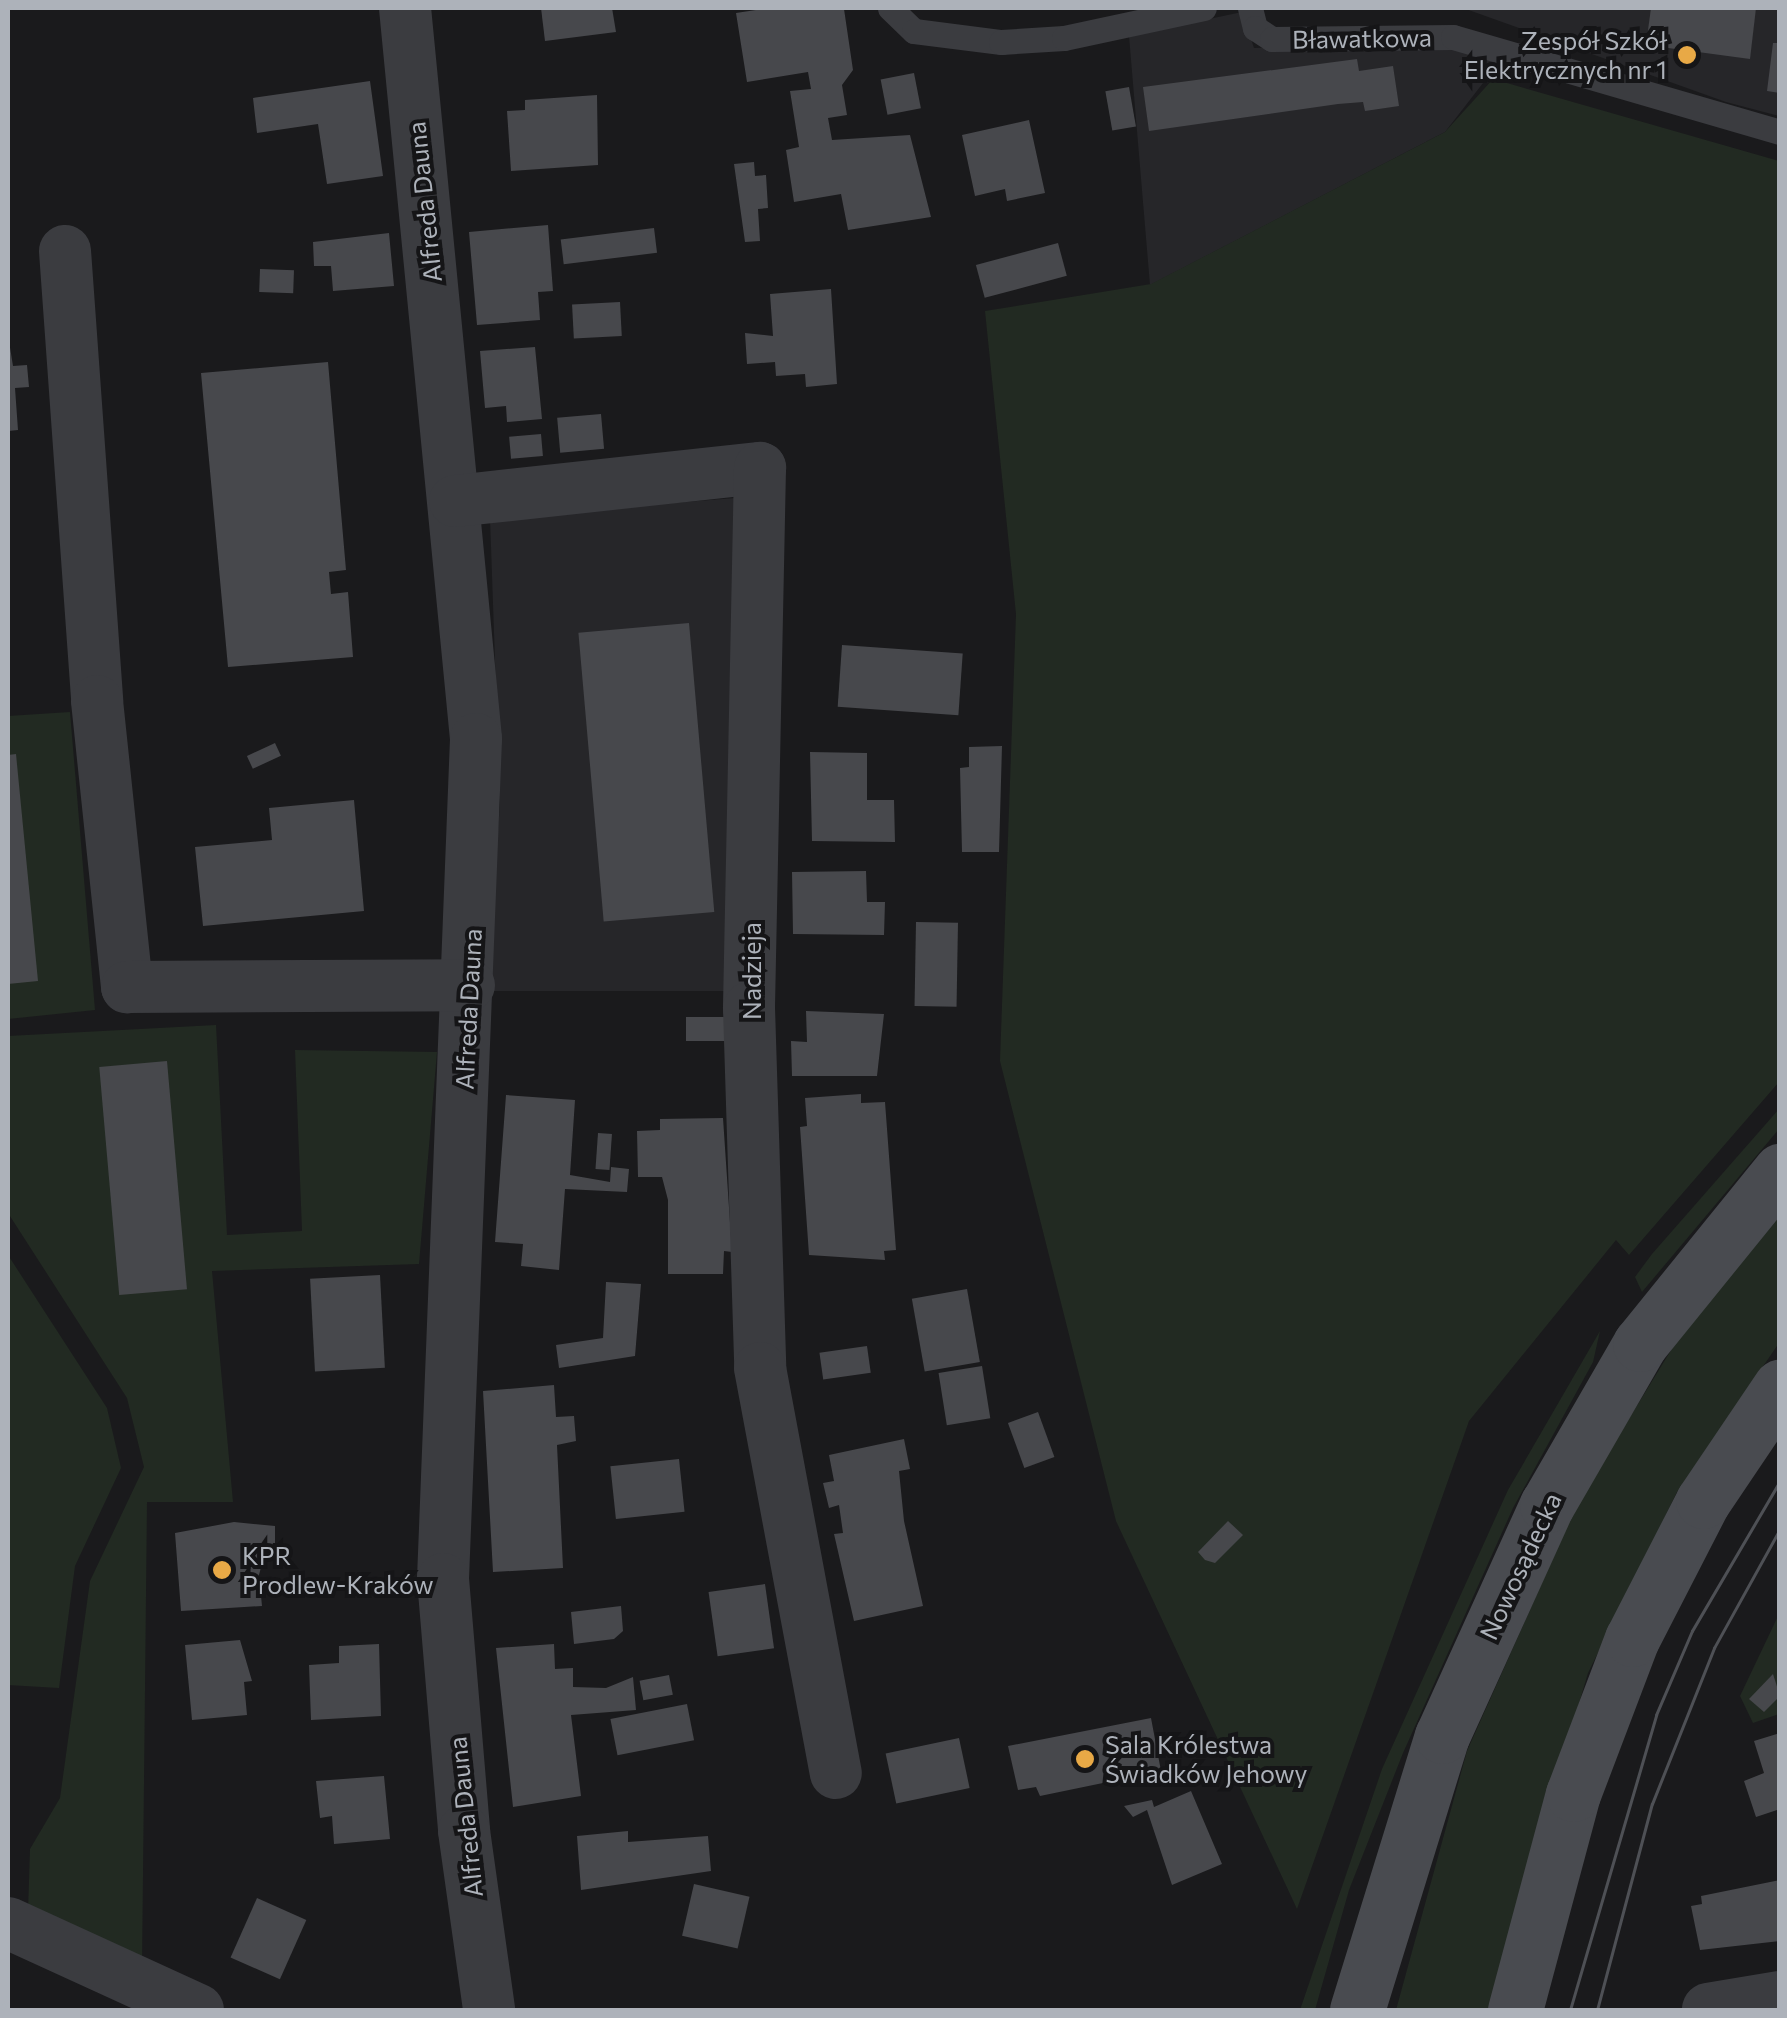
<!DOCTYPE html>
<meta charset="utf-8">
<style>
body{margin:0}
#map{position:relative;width:1787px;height:2018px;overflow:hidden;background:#1a1a1c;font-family:Commissioner,sans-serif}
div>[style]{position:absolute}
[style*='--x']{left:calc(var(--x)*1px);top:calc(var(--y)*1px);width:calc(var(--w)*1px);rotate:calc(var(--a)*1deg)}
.built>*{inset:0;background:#262629}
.green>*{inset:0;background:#222a22}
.building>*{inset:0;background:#47484c;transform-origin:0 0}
.service>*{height:25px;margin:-12.5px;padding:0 12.5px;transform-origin:12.5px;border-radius:12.5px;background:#3b3c40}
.minor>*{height:52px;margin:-26px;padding:0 26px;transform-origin:26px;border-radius:26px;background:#3b3c40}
.secondary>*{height:55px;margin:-27.5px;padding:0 27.5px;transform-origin:27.5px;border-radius:27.5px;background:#494b50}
.tram>*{height:2.5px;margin:-1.25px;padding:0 1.25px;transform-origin:1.25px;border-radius:1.25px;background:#4e5055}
.dots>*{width:28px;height:28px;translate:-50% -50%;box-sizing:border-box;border:5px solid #151517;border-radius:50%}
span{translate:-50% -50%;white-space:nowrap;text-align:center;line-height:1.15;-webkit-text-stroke:8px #151517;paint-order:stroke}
.street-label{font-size:25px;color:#adb2ba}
.poi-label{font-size:25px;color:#adb2ba}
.right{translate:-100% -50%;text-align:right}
.left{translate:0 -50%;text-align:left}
.frame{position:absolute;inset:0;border:10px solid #adb2ba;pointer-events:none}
</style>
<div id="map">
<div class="built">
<i style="clip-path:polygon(1463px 8px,1779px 8px,1779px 116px,1726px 102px)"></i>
<i style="clip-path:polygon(1242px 12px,1254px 48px,1448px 42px,1504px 56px,1445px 132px,1150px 285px,1129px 36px)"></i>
<i style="clip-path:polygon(759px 496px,733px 991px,486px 991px,500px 804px,490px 518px)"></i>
</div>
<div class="green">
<i style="clip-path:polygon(1493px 79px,1779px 161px,1779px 1082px,1629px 1255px,1616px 1240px,1469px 1421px,1297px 1909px,1116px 1521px,1000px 1061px,1016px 614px,985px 311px,1151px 284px,1445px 132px)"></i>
<i style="clip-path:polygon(70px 712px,95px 1010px,8px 1019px,8px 716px)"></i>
<i style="clip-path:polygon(216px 1025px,227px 1235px,302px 1231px,295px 1050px,437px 1052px,419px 1264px,212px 1271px,233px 1502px,147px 1502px,142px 1968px,28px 1912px,30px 1849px,60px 1798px,90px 1581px,144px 1467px,127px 1398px,8px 1213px,8px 1036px)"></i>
<i style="clip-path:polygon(1779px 1109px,1779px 1129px,1642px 1292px,1635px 1277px,1652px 1254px)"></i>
<i style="clip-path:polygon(1779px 1208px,1779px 1343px,1677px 1492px,1588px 1673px,1488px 2010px,1396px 2010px,1467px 1751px,1579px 1500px,1697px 1308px)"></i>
<i style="clip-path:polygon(8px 1255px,107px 1408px,121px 1468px,75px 1566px,59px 1688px,8px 1685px)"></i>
<i style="clip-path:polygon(1600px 1331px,1593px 1362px,1513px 1508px,1403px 1753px,1349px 1890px,1315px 2010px,1300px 2010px,1382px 1769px,1508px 1490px)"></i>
<i style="clip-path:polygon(1779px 1614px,1779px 1714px,1753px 1723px,1740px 1696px)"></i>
</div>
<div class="building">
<i style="clip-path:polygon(541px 8px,612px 8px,616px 32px,545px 41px)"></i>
<i style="clip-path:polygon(769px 8px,844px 9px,853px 70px,842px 85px,847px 115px,828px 118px,832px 140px,910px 135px,931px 217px,848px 230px,841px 194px,794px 202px,786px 150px,799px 147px,790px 91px,811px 89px,808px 72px,747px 82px,736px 13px)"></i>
<i style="clip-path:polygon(1651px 8px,1756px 8px,1750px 59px,1646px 45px)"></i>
<i style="clip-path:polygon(1773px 43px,1780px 43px,1780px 93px,1767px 91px)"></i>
<i style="clip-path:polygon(1357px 59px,1359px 71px,1393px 66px,1399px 106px,1365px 111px,1363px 102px,1338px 104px,1149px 131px,1143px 87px)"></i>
<i style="left:914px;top:73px;width:36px;height:34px;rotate:79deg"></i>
<i style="clip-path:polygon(370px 81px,383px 176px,327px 184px,318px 124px,257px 133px,253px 98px)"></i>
<i style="left:1129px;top:87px;width:40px;height:24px;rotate:80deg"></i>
<i style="clip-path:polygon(597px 95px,598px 165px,511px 171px,507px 111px,525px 110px,525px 100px)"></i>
<i style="clip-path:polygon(1029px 120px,1045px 193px,1007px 201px,1005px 189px,975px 196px,962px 135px)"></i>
<i style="clip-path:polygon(754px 162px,755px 176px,766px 175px,768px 208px,758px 209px,760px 241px,745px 242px,734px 164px)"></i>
<i style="clip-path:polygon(548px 225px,553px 291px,538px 292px,540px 320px,477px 325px,469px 232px)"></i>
<i style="left:654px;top:228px;width:25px;height:94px;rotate:83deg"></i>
<i style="clip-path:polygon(389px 233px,394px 286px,333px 291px,331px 266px,314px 266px,313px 242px)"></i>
<i style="left:1058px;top:243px;width:34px;height:85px;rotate:75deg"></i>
<i style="left:260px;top:269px;width:34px;height:23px;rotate:2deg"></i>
<i style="clip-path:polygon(831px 289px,837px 384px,806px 387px,805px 374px,776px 376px,775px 362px,747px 364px,745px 333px,773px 336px,770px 294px)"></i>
<i style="left:620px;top:302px;width:34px;height:48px;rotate:87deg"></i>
<i style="clip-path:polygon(8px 335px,13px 366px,27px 365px,29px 387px,15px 388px,18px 430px,8px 431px)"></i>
<i style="clip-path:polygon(535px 347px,542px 419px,507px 422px,506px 406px,485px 408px,480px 351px)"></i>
<i style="clip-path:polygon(328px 362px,346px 570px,329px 572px,331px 594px,348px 592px,353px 657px,228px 667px,201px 373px)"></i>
<i style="left:601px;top:414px;width:35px;height:44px;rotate:85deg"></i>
<i style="left:541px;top:434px;width:22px;height:32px;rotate:85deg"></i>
<i style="left:689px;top:623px;width:290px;height:111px;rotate:85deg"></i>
<i style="left:842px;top:645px;width:121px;height:62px;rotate:4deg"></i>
<i style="left:275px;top:743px;width:14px;height:31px;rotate:65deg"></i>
<i style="clip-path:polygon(1002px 746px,999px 852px,962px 852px,960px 768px,969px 767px,969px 747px)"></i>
<i style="clip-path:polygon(810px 752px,867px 753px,867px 800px,894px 800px,895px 842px,812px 841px)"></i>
<i style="clip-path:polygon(16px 754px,38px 981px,8px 984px,8px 755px)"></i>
<i style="clip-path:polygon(354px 800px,364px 911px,203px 926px,195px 847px,272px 840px,269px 808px)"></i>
<i style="clip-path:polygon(866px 871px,867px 902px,885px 902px,884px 935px,793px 934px,792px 872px)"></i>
<i style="left:916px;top:922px;width:42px;height:84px;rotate:1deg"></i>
<i style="clip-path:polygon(806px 1011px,884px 1014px,877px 1076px,792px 1076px,791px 1041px,807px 1042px)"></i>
<i style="left:686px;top:1017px;width:41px;height:24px"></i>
<i style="left:167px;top:1061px;width:229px;height:68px;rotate:85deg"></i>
<i style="clip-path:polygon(861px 1094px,861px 1103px,885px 1102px,896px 1250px,884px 1251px,885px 1260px,809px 1255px,800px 1127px,807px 1126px,805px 1098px)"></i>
<i style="clip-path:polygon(506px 1095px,575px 1100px,570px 1175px,610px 1182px,611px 1167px,629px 1169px,627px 1192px,565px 1189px,559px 1270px,521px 1266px,523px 1244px,495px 1242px)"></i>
<i style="clip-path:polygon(723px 1118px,732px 1252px,724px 1251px,723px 1274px,668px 1274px,668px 1200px,662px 1177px,638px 1177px,637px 1131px,660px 1130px,660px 1119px)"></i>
<i style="left:598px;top:1133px;width:14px;height:36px;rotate:4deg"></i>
<i style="left:380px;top:1275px;width:93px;height:70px;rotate:87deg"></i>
<i style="clip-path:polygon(606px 1282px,641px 1284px,635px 1356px,559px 1368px,556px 1345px,603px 1338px)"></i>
<i style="left:967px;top:1289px;width:74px;height:56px;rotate:80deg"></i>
<i style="left:867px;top:1346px;width:27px;height:48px;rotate:82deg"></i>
<i style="left:982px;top:1366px;width:53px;height:44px;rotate:81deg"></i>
<i style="clip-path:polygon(554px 1385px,556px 1417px,574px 1416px,576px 1441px,557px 1445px,563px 1568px,493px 1572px,483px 1391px)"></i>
<i style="left:1038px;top:1412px;width:48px;height:32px;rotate:70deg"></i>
<i style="clip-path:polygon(904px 1439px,910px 1469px,899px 1471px,904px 1521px,923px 1606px,854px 1621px,834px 1534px,843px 1533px,839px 1505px,829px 1508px,823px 1483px,834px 1481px,829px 1455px)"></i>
<i style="left:679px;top:1459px;width:53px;height:69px;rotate:84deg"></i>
<i style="clip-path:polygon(1228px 1521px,1243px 1535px,1215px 1563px,1205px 1560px,1198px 1552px)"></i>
<i style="clip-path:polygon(234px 1522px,275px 1526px,275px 1551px,265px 1552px,259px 1575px,262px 1606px,181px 1611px,175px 1533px)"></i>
<i style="left:765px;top:1584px;width:65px;height:57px;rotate:82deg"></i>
<i style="clip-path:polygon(621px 1606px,623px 1631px,614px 1639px,574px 1644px,571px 1612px)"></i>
<i style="clip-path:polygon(240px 1640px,252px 1681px,244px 1682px,247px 1715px,192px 1720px,185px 1645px)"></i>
<i style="clip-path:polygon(379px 1644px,381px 1716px,311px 1720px,309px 1665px,339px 1663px,339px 1646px)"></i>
<i style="clip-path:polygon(554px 1644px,555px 1669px,573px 1668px,573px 1687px,606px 1688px,633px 1677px,636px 1710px,571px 1715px,581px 1796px,513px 1807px,496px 1648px)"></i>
<i style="clip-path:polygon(1773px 1674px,1780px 1696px,1764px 1712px,1749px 1699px)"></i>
<i style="left:669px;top:1675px;width:20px;height:30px;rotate:79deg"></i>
<i style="left:687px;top:1704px;width:37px;height:78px;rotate:79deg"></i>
<i style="clip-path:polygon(1151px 1718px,1161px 1771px,1040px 1796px,1036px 1787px,1018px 1790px,1008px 1746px)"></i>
<i style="clip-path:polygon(1780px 1733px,1777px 1810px,1756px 1817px,1744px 1781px,1764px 1773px,1754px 1741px)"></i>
<i style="left:959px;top:1738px;width:51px;height:75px;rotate:78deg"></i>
<i style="clip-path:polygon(384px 1776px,390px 1839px,334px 1844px,332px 1816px,320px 1818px,316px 1781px)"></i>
<i style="clip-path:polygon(1191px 1791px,1222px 1864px,1172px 1885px,1147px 1810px,1133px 1817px,1124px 1806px,1152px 1800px,1154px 1807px)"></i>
<i style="clip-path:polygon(628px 1831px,628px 1842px,708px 1836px,711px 1871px,581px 1890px,577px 1836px)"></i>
<i style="clip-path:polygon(1780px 1880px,1780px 1941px,1700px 1950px,1691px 1906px,1702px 1904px,1701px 1896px)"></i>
<i style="left:694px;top:1884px;width:57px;height:53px;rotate:13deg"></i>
<i style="left:257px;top:1898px;width:54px;height:65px;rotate:24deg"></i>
</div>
<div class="service">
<i style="--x:890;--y:8;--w:33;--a:44"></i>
<i style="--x:914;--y:31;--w:88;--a:7.2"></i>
<i style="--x:1001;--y:42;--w:63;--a:-3.6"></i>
<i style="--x:1064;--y:38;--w:143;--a:-12.1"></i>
<i style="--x:1250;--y:8;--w:21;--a:76"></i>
<i style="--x:1255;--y:28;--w:20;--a:33"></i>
<i style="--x:1272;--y:39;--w:181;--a:-0.6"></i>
<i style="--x:1453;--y:37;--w:341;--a:16.2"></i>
</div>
<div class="minor">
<i style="--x:405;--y:8;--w:734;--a:84.45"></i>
<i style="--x:476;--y:739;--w:841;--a:92.25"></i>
<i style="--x:443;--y:1579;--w:253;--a:85.2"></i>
<i style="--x:464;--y:1831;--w:181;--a:82"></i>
<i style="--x:65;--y:251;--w:451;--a:85.9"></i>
<i style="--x:97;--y:701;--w:288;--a:84"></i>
<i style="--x:127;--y:987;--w:342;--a:-0.3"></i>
<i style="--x:455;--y:501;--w:307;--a:-6.2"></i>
<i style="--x:760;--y:468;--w:540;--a:91.17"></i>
<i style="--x:749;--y:1008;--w:360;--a:88.2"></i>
<i style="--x:760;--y:1368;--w:412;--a:79.4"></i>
<i style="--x:8;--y:1923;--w:209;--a:24.6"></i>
<i style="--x:1708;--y:2009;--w:73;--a:-9.5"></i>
</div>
<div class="secondary">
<i style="--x:1357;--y:2010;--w:287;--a:-72.8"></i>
<i style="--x:1442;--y:1736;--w:254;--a:-65.6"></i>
<i style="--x:1547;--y:1505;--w:186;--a:-60"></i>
<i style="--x:1640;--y:1344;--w:223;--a:-51"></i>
<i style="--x:1515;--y:2010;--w:224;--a:-75"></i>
<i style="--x:1573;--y:1794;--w:166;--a:-69.2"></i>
<i style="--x:1632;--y:1639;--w:155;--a:-62.8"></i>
<i style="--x:1703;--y:1501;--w:138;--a:-56"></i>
</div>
<div class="tram">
<i style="--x:1570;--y:2010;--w:307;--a:-73.7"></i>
<i style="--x:1656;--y:1715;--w:91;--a:-66.8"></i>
<i style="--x:1692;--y:1631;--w:174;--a:-59.6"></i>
<i style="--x:1597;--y:2010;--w:213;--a:-75.1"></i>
<i style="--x:1652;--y:1804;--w:168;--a:-68.3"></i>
<i style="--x:1714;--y:1648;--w:136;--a:-61"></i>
</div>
<div class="dots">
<i style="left:1687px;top:55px;background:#e8a946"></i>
<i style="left:222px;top:1570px;background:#e8a946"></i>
<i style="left:1085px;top:1759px;background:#e8a946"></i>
</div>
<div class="street-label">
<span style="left:1362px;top:38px;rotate:-1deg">Bławatkowa</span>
<span style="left:424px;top:202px;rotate:-96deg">Alfreda Dauna</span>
<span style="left:751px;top:971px;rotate:-90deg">Nadzieja</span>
<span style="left:468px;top:1009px;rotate:-87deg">Alfreda Dauna</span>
<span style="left:1520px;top:1566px;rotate:-65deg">Nowosądecka</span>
<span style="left:465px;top:1817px;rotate:-96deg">Alfreda Dauna</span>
</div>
<div class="poi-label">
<span class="right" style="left:1667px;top:55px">Zespół Szkół<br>Elektrycznych nr 1</span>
<span class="left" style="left:242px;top:1570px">KPR<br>Prodlew-Kraków</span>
<span class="left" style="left:1105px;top:1759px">Sala Królestwa<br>Świadków Jehowy</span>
</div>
<div class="frame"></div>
</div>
